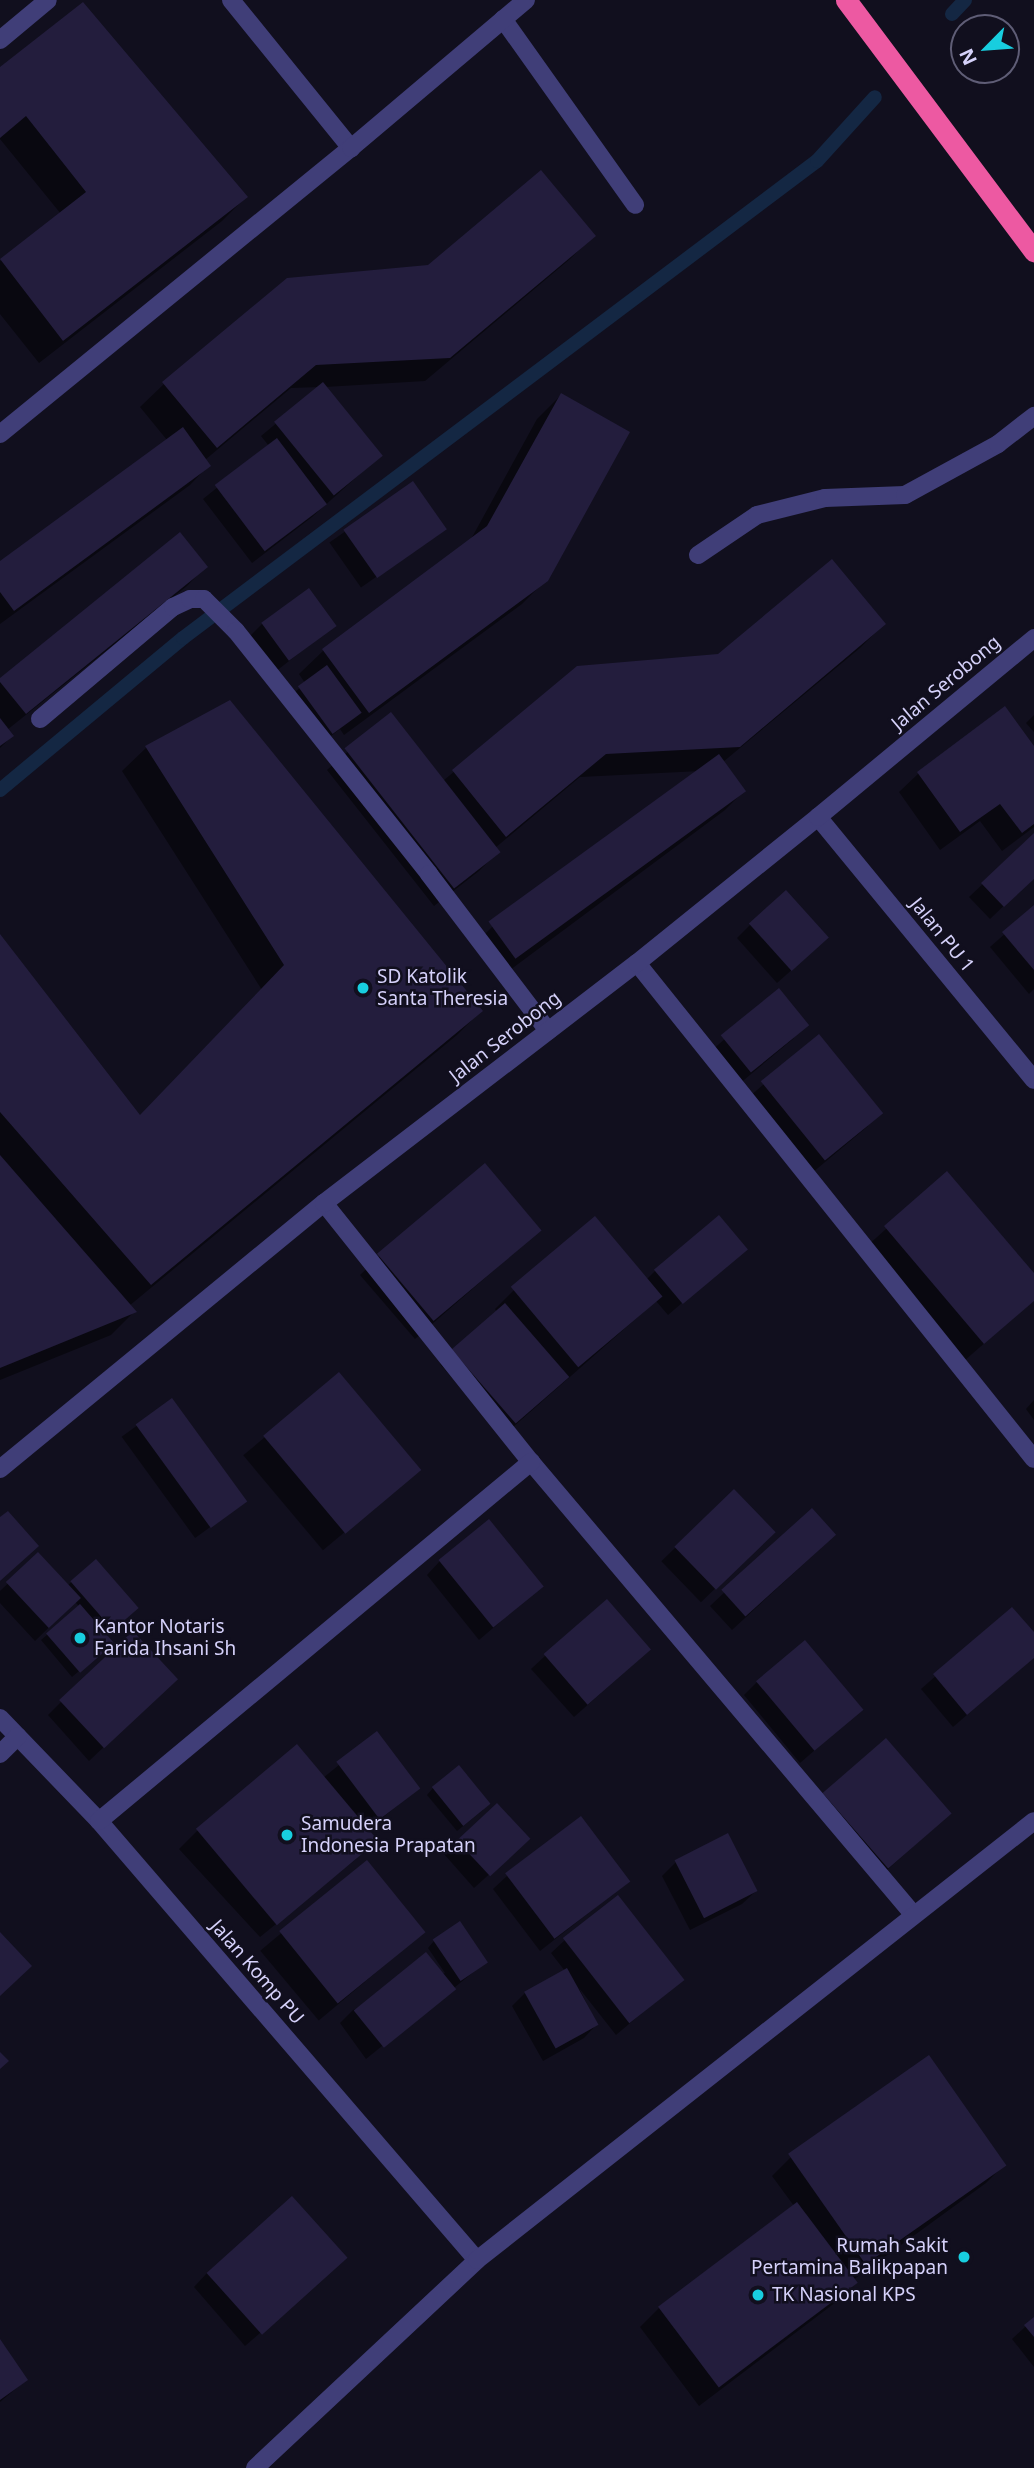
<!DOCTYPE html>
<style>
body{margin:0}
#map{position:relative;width:1034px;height:2468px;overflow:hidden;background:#110f1e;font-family:"Noto Sans",sans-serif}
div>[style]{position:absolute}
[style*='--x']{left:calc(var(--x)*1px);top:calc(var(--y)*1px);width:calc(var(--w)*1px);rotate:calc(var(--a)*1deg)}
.shadow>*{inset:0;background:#0007;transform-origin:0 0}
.stream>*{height:14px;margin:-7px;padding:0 7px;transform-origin:7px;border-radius:7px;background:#142743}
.building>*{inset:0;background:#231d3d;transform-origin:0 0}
.lane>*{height:18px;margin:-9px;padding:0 9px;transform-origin:9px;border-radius:9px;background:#403e78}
.street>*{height:18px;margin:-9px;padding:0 9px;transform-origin:9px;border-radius:9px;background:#403e78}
.highway>*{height:21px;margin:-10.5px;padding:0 10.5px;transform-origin:10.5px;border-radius:10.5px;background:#ed59a2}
.dots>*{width:19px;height:19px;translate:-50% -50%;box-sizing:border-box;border:4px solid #110f1e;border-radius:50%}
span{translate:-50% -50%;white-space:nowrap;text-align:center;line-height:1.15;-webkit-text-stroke:5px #110f1e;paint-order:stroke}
.street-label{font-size:19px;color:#d5d1fa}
.poi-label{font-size:19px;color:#d5d1fa}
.left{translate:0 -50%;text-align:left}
.right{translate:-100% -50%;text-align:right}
.north{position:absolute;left:950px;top:14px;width:70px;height:70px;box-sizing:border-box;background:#110f1e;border:2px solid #5f5d76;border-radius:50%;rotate:245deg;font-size:19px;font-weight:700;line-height:28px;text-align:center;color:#d5d1fa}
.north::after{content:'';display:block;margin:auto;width:24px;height:32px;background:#18cedf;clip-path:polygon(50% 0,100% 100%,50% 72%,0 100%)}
</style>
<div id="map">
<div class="shadow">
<i style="clip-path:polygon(0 69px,246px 197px,222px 221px,39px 363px,0 314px,0 261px,61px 214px,0 139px)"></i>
<i style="clip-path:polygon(593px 236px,570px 259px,425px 381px,325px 387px,380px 456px,312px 517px,252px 563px,203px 499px,269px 446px,261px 436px,320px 387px,291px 388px,205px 460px,209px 465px,190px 485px,0 624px,0 563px,167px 440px,140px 407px,164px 384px,429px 267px)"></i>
<i style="clip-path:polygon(561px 395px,546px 580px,522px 604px,344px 735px,340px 729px,327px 739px,293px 694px,305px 683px,299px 674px,323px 651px,470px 541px,537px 419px)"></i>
<i style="left:413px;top:484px;width:55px;height:102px;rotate:55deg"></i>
<i style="clip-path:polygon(206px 566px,187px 586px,7px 730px,12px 736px,0 748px,0 680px)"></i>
<i style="clip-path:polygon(262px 624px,334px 626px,275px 672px,249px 637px)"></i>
<i style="clip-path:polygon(884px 624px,860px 648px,723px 762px,744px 791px,725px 810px,498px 979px,473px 946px,492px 927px,701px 771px,580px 777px,495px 848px,498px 852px,479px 871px,434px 906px,327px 770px,391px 714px,443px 781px,578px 667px,718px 656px)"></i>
<i style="clip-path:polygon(230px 702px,481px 1011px,457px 1035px,129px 1306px,134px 1312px,111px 1335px,0 1380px,0 937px,140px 1117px,262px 990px,122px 771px,146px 748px)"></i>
<i style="clip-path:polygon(1034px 715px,1034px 732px,1026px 723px)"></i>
<i style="clip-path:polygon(1034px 749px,1034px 827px,1002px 851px,980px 821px,940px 850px,899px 792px,919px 773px)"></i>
<i style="clip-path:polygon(1034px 836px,1034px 877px,990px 919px,969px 897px)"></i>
<i style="clip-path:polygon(1034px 908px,1034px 989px,1029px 994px,990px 947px)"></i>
<i style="clip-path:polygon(751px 924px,813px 951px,777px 983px,737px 938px)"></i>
<i style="clip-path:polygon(779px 991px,794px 1038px,738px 1085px,710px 1052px)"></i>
<i style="clip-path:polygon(819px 1036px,868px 1126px,812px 1173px,749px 1097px)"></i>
<i style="clip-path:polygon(947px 1174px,1034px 1276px,1034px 1300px,964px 1361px,866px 1247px)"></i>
<i style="clip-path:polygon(540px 1230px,415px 1339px,360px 1275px,380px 1256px)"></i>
<i style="clip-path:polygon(745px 1249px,668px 1315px,656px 1301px,503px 1436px,440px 1364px,497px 1312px,495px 1309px,514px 1290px,647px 1279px,655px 1271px)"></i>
<i style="left:339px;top:1375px;width:124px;height:125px;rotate:50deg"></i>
<i style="clip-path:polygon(1034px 1400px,1034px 1420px,1026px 1409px)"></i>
<i style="left:171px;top:1401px;width:125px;height:61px;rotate:54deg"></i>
<i style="left:734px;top:1491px;width:57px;height:101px;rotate:46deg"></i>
<i style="clip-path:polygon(812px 1510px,821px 1548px,732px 1630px,710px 1606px)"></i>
<i style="clip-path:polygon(38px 1555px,67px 1586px,96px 1561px,129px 1614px,105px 1635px,105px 1649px,72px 1677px,41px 1640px,80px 1607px,75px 1602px,35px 1641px,0 1603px,0 1591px)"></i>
<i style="clip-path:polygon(440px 1561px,541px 1587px,479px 1640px,427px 1575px)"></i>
<i style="clip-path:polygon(1012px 1609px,1034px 1635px,1034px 1657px,953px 1727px,921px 1689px)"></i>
<i style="clip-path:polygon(545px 1656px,635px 1663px,574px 1717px,531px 1669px)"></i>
<i style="clip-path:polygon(757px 1682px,861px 1710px,800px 1763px,744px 1695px)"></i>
<i style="clip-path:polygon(162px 1692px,89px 1761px,48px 1715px,61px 1702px)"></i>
<i style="clip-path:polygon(377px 1734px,418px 1789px,366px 1831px,374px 1841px,355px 1860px,260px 1937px,179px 1849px,198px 1830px,323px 1778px)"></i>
<i style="clip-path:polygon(433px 1788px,483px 1810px,457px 1831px,427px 1795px)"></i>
<i style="clip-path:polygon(825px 1795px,936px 1826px,876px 1880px,812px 1808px)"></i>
<i style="clip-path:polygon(497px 1806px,514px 1852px,474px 1888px,444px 1854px)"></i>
<i style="left:366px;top:1862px;width:91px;height:138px;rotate:50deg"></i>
<i style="clip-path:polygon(676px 1862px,756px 1891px,742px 1904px,690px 1930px,662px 1876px)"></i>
<i style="clip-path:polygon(507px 1876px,628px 1882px,540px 1951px,493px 1889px)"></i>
<i style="clip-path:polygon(565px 1940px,682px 1979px,616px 2035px,579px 1988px,597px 2024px,584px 2038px,543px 2061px,512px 2006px,525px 1993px,565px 1971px,551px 1953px)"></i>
<i style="clip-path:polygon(434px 1941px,486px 1962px,366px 2059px,340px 2023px,353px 2010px,445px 1973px,428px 1948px)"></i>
<i style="clip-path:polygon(791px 2157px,1005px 2164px,986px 2183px,853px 2280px,856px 2283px,836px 2302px,699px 2406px,640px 2327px,659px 2308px,794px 2206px,772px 2176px)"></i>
<i style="clip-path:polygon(331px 2271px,245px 2346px,194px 2287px,207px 2273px)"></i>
<i style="clip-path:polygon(1034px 2319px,1034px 2367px,1012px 2339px)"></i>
<i style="clip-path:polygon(0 2342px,26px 2380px,0 2402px)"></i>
</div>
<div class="stream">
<i style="--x:952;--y:14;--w:19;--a:-47"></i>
<i style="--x:0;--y:790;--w:238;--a:-39.7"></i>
<i style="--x:183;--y:638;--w:793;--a:-36.96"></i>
<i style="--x:817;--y:161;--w:86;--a:-47.8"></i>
</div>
<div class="building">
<i style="clip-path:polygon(83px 2px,248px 197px,63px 341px,0 259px,86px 192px,26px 116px,0 138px,0 67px)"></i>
<i style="clip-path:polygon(541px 170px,596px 236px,450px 358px,316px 365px,217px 448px,162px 382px,287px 278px,428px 265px)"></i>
<i style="left:323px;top:382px;width:95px;height:63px;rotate:51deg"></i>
<i style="clip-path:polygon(561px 393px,630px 432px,548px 581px,369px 713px,322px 649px,487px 526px)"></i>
<i style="clip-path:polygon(183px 427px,211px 466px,14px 611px,0 592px,0 561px)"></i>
<i style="left:277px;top:438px;width:83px;height:78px;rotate:53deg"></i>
<i style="left:413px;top:481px;width:59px;height:85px;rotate:55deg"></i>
<i style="clip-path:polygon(180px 532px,208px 567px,26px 714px,0 682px,0 678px)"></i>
<i style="clip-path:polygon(832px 559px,886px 624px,740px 747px,606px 754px,506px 837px,452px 770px,577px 666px,718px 654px)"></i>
<i style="left:309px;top:588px;width:47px;height:59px;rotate:54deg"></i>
<i style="left:327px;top:665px;width:59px;height:36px;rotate:54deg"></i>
<i style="clip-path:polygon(230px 700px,483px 1011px,151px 1285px,0 1112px,0 934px,140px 1115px,284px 965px,145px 746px)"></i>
<i style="clip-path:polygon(1005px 706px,1034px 746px,1034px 824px,1022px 833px,1000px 804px,960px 832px,917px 772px)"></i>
<i style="left:391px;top:712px;width:178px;height:59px;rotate:52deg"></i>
<i style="clip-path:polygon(0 718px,14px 736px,0 746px)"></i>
<i style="left:719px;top:754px;width:46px;height:285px;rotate:54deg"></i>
<i style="clip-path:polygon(1034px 833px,1034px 879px,1004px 907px,981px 883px)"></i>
<i style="left:786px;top:890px;width:64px;height:50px;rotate:48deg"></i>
<i style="clip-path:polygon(1034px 905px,1034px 970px,1002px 932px)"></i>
<i style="left:779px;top:988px;width:48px;height:75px;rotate:51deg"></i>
<i style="left:819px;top:1034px;width:102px;height:75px;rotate:51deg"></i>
<i style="clip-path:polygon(0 1155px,137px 1312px,0 1368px)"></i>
<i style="left:485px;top:1163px;width:88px;height:141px;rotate:50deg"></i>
<i style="clip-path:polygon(947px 1171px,1034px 1273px,1034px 1301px,984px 1344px,884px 1226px)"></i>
<i style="left:719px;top:1215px;width:45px;height:85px;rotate:50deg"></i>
<i style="left:595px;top:1216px;width:105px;height:110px;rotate:50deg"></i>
<i style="left:505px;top:1303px;width:98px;height:71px;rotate:49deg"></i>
<i style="left:339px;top:1372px;width:128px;height:99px;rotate:50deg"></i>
<i style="left:172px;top:1398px;width:128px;height:45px;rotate:54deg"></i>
<i style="left:734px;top:1489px;width:60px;height:83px;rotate:46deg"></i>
<i style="left:812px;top:1508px;width:36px;height:122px;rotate:48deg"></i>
<i style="clip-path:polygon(8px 1511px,39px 1546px,0 1581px,0 1517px)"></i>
<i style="left:489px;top:1519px;width:87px;height:65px;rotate:51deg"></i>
<i style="left:38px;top:1552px;width:63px;height:44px;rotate:47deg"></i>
<i style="left:96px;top:1559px;width:65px;height:34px;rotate:49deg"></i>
<i style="left:607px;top:1599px;width:67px;height:84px;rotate:49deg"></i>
<i style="left:80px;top:1604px;width:52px;height:45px;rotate:49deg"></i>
<i style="clip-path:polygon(1012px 1607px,1034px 1632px,1034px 1658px,967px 1715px,933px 1674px)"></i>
<i style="left:133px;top:1631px;width:66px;height:101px;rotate:47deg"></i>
<i style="left:805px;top:1640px;width:91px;height:64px;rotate:50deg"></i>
<i style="left:377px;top:1731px;width:72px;height:51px;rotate:53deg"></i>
<i style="left:886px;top:1738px;width:100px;height:84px;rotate:49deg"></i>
<i style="left:297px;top:1744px;width:126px;height:132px;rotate:50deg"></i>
<i style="left:459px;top:1765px;width:50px;height:35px;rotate:51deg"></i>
<i style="left:497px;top:1803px;width:49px;height:55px;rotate:47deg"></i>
<i style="left:581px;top:1816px;width:82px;height:95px;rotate:53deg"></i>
<i style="left:728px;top:1833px;width:65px;height:60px;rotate:63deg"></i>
<i style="left:367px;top:1860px;width:93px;height:113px;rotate:51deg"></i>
<i style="left:618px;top:1895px;width:108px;height:70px;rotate:52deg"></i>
<i style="left:460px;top:1921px;width:50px;height:33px;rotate:56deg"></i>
<i style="clip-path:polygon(0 1932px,32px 1966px,0 1996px)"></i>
<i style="left:426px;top:1952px;width:48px;height:93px;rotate:51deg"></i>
<i style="left:567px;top:1968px;width:65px;height:49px;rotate:61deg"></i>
<i style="clip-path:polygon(0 2052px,9px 2061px,0 2069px)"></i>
<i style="left:929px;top:2055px;width:135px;height:172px;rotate:55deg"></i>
<i style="left:292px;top:2196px;width:83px;height:115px;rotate:48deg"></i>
<i style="left:797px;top:2202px;width:101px;height:174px;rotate:53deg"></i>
<i style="clip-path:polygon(1034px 2317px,1034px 2337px,1024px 2325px)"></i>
<i style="clip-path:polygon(0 2339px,28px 2380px,0 2400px)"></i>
</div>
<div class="lane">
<i style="--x:231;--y:0;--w:191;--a:51"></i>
<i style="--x:503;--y:19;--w:228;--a:54.6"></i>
<i style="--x:0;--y:40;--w:62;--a:-39.8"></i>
<i style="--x:0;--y:434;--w:453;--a:-39.2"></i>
<i style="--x:351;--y:148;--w:229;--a:-40.2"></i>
<i style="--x:698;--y:555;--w:71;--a:-34.1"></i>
<i style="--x:757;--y:515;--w:70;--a:-14"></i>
<i style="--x:825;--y:498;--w:80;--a:-2.1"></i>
<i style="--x:905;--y:495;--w:106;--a:-28.7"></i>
<i style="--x:998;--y:444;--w:46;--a:-37.9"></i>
</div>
<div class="street">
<i style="--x:40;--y:719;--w:174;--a:-40.1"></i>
<i style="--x:173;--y:607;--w:19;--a:-25"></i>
<i style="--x:190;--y:599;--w:14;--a:0"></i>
<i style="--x:204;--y:599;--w:45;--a:45"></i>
<i style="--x:236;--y:631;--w:310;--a:51.5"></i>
<i style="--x:429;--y:874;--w:197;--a:52.8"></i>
<i style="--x:818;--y:817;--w:340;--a:50.6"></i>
<i style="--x:637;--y:963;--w:635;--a:51.33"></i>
<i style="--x:324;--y:1203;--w:332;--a:51.4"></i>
<i style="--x:531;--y:1462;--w:592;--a:49.8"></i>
<i style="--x:0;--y:1469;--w:419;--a:-39.4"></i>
<i style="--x:324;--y:1203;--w:394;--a:-37.5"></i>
<i style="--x:637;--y:963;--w:233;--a:-38.9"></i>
<i style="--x:818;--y:817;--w:281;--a:-39.6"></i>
<i style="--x:0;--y:1718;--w:143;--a:46.1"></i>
<i style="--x:99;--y:1821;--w:579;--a:49.27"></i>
<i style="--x:0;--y:1754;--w:25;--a:-45"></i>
<i style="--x:99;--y:1821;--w:562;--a:-39.73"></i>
<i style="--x:255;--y:2468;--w:304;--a:-43.1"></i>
<i style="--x:477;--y:2260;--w:709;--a:-38.24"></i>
</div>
<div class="highway">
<i style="--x:846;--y:0;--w:314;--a:53.2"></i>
</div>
<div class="dots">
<i style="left:363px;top:988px;background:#18cedf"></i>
<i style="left:80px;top:1638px;background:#18cedf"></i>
<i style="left:287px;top:1835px;background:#18cedf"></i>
<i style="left:964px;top:2257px;background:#18cedf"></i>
<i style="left:758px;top:2295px;background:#18cedf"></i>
</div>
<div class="street-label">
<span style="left:946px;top:683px;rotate:-40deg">Jalan Serobong</span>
<span style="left:942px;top:935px;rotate:51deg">Jalan PU 1</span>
<span style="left:505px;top:1037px;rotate:-38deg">Jalan Serobong</span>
<span style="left:257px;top:1972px;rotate:49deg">Jalan Komp PU</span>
</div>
<div class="poi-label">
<span class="left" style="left:377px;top:988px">SD Katolik<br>Santa Theresia</span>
<span class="left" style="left:94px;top:1638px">Kantor Notaris<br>Farida Ihsani Sh</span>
<span class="left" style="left:301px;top:1835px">Samudera<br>Indonesia Prapatan</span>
<span class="right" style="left:948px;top:2257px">Rumah Sakit<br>Pertamina Balikpapan</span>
<span class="left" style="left:772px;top:2295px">TK Nasional KPS</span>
</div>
<div class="north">N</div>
</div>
